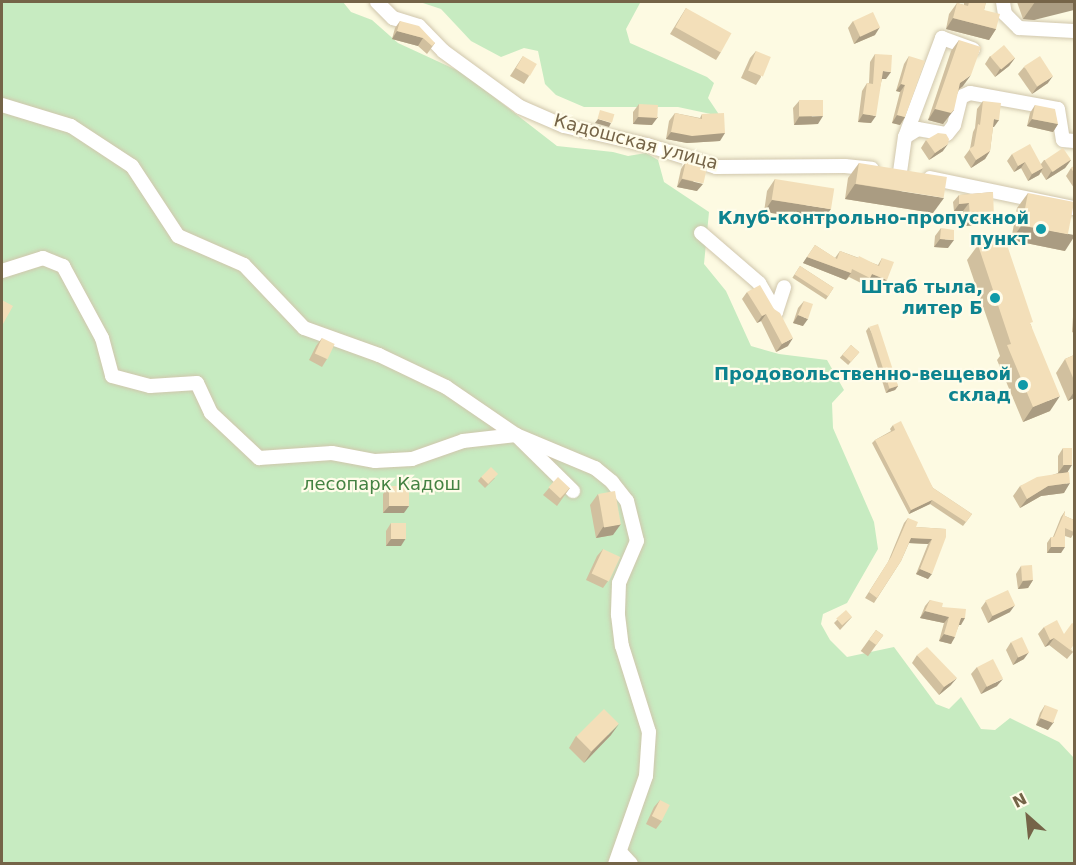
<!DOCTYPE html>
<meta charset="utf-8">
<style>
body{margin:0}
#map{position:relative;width:1076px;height:865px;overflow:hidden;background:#fdfae2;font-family:"DejaVu Sans",sans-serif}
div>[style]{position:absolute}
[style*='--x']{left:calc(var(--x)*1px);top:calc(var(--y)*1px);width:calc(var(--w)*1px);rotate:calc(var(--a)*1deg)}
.green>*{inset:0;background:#c7ebc1}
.roads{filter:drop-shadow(0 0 2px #d0c6ac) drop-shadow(0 0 2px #d0c6ac)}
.minor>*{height:14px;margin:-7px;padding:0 7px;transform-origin:7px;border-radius:7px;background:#fff}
.wall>*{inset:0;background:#d1c09f;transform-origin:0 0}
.shaded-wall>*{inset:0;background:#aa9c82}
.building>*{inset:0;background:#f3dfb9;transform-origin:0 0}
.dots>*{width:16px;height:16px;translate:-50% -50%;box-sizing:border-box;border:3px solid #fffce9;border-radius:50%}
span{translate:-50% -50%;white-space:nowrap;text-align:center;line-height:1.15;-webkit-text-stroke:4.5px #fffce9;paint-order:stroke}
.street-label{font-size:18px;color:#756448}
.culture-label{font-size:18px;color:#0d838f;font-weight:700}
.right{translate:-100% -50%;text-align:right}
.park-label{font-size:18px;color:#448242}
.frame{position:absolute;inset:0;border:3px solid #756448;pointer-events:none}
.north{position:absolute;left:998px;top:787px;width:60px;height:60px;-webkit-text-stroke:4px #fffce9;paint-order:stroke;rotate:333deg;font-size:16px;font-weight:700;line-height:24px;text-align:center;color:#756448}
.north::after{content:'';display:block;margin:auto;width:21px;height:27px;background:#756448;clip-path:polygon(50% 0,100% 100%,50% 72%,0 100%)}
</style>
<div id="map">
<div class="green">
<i style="clip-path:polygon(2px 2px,343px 2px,351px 12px,372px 20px,398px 43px,463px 73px,557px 146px,613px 152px,628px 156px,646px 153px,658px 160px,664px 182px,709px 212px,704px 264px,726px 291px,751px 346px,779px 354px,827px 360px,844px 390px,832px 403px,833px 428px,874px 522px,878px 549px,847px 603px,823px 614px,821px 624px,830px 640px,847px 657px,894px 647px,936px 704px,949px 709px,961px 697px,981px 729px,995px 730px,1010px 718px,1059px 742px,1074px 758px,1074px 863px,2px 864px)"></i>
<i style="clip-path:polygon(420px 2px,638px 2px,640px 3px,626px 29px,630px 43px,707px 77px,714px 83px,708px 98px,720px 116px,678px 107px,584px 107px,556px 95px,545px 84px,538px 51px,524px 48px,501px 57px,471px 41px,441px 9px)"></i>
</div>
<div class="roads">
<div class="minor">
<i style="--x:377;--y:2;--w:23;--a:45"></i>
<i style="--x:393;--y:18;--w:27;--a:17"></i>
<i style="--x:419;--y:26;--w:35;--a:46"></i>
<i style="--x:443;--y:51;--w:95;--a:36"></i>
<i style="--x:520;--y:107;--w:48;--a:23.4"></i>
<i style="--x:564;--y:126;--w:85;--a:12.9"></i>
<i style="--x:647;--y:145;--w:72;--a:17.7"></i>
<i style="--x:716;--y:167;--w:129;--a:-0.4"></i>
<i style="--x:845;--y:166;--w:27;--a:6"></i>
<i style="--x:1003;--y:2;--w:12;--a:81"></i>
<i style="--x:1005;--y:14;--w:20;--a:45"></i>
<i style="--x:1019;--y:28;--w:55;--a:3.1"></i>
<i style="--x:2;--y:105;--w:72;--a:16.9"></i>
<i style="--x:71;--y:126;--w:73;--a:33.3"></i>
<i style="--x:132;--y:166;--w:84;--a:56.7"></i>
<i style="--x:178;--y:236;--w:72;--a:23.7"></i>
<i style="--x:244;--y:265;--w:87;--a:46.4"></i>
<i style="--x:304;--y:328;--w:80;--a:19.8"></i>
<i style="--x:379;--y:355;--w:74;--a:25.5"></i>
<i style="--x:446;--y:387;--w:85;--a:34.4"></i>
<i style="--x:516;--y:435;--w:80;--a:44.5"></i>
<i style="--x:905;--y:137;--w:106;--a:-69.5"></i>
<i style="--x:942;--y:38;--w:33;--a:20"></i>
<i style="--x:900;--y:172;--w:35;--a:-82"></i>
<i style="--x:905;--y:137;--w:15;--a:-32"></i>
<i style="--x:918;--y:129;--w:29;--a:10"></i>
<i style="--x:947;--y:134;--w:11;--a:-52"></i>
<i style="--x:954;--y:125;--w:29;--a:-76"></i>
<i style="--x:961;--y:97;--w:10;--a:-24"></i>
<i style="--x:970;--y:93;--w:89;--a:10.3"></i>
<i style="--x:1058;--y:109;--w:31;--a:81"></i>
<i style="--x:1063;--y:140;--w:11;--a:5"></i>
<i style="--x:930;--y:178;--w:147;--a:11.8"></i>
<i style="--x:701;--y:233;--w:77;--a:40.8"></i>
<i style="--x:759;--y:283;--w:34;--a:60"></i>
<i style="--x:776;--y:312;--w:26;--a:-72"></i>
<i style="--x:2;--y:271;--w:43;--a:-17.6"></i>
<i style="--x:43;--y:258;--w:22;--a:22"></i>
<i style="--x:63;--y:266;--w:82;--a:61.6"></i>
<i style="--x:102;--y:338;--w:39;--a:75"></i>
<i style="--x:112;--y:376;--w:39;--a:15"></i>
<i style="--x:150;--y:386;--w:47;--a:-3.7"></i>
<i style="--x:197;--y:383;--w:33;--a:65"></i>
<i style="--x:211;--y:413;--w:66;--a:43.2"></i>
<i style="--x:259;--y:458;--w:73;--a:-3.9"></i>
<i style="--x:332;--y:453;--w:44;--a:10.5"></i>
<i style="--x:375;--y:461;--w:37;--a:-3"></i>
<i style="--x:412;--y:459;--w:54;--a:-19.4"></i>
<i style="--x:463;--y:441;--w:53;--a:-6.5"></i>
<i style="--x:516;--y:435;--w:86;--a:22.7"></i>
<i style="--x:595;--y:468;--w:22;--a:39"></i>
<i style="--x:612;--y:482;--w:24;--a:52"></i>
<i style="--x:627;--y:501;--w:41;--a:76"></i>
<i style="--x:637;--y:541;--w:46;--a:113.2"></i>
<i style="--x:619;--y:583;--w:32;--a:92"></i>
<i style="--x:618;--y:615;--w:31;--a:83"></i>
<i style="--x:622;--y:646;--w:90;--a:72.6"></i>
<i style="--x:649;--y:732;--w:44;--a:93.9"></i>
<i style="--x:646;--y:776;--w:93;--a:109.4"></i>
<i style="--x:620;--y:852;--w:16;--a:47"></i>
</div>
</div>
<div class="wall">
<i style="clip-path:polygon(964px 2px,986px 2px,984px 10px,996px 29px,989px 40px,946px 29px,949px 14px,957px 3px,964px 5px)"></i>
<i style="clip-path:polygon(1017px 2px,1074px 2px,1034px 20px,1023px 19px)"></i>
<i style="clip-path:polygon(686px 8px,721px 52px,716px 60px,670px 34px)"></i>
<i style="clip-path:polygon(400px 21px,435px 43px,427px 54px,418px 46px,392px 39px,395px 28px)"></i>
<i style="clip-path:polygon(853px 21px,875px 35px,854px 44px,848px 28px)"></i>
<i style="clip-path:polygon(959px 40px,963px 86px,959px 90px,943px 124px,928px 120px,951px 51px)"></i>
<i style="clip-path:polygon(756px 51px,761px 77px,756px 85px,741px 78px,750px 58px)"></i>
<i style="clip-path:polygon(875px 54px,886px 79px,882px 79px,871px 123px,858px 122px,862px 91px,867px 83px,869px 83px,870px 62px)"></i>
<i style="clip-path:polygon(523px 56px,529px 76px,524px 84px,510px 76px)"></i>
<i style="clip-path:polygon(909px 56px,905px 117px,900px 125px,892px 123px,900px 92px,896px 91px,904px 64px)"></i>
<i style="clip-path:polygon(990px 56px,1015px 58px,1009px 66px,995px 77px,985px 64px)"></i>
<i style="clip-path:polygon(1024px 67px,1048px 83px,1032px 94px,1018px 74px)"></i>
<i style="clip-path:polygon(799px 101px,818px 124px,794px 125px,793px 108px)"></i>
<i style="clip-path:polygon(983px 101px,994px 127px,993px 127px,990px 151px,985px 159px,971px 168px,964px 157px,970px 149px,973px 132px,975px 128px,977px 109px)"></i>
<i style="clip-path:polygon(639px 104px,652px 125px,633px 124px,633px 112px)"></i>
<i style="clip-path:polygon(1035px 105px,1058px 124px,1053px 132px,1027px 126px,1030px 113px)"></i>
<i style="clip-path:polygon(675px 113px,700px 118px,702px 114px,720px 141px,687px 143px,666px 139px,669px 121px)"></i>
<i style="clip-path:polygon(926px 140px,943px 151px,929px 160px,921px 148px)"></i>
<i style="clip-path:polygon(1012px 154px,1041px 164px,1044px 160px,1071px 160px,1065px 168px,1046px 180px,1041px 172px,1039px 175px,1028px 181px,1021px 168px,1014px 172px,1007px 161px)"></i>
<i style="clip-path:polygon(686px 161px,697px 191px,677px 187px,681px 169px)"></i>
<i style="clip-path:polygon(859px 163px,933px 213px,845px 199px,848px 178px)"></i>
<i style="clip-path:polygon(1074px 166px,1074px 188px,1066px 176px,1071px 168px)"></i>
<i style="clip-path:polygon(775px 179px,823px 220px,764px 212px,767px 191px)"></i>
<i style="clip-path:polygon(993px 192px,989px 224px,965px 226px,963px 211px,954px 211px,953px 202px,959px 195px)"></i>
<i style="clip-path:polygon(1028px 193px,1065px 251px,1011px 240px,1017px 208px)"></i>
<i style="clip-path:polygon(941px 228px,948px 248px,934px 247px,935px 236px)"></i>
<i style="clip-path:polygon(815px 245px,835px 258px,840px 251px,878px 265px,882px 258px,882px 286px,868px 281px,865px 285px,849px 277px,846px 280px,803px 263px)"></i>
<i style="clip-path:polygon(978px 245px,1031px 325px,1050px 411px,1023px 422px,997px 360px,1000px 356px,967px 260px)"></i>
<i style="left:800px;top:266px;width:40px;height:14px;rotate:33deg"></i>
<i style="clip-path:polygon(747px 292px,774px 309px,788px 346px,776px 352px,761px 321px,757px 323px,742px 299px)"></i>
<i style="clip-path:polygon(804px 301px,803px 326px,793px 323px,798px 308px)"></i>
<i style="clip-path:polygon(1074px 303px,1074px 333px,1072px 332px)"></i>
<i style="clip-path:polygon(869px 327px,898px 386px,895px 390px,886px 393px,866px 331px)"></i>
<i style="clip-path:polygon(322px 338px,327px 359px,322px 367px,309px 360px,316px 346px)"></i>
<i style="left:851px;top:345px;width:11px;height:17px;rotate:41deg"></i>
<i style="clip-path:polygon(1074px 355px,1074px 398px,1068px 401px,1056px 373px,1065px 359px)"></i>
<i style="clip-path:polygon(893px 425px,933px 488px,972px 514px,963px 526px,930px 504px,909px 514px,872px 443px,875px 440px,891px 431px,890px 429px)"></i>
<i style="clip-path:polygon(1063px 448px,1068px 472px,1064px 493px,1041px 496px,1020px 508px,1013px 496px,1020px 486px,1058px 473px,1058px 456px)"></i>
<i style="clip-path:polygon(481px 477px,495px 478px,485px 488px,478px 481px)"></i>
<i style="clip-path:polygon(389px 486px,404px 513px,383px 513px,383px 494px)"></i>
<i style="clip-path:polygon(549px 488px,570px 488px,557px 506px,543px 495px)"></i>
<i style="clip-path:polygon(598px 494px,613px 535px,596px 538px,590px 505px)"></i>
<i style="clip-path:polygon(1065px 511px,1065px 516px,1074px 520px,1074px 533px,1071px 538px,1065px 536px,1061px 553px,1047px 553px,1047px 543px,1051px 537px,1053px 537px,1061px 517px)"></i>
<i style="clip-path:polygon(908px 518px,916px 527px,946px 529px,928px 579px,916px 574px,928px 544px,909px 543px,901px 561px,874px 603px,865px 598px,888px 562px,904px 523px)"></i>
<i style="clip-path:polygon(391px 523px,401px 546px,386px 546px,386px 531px)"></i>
<i style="clip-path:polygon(603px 549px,608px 581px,603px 588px,586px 580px,597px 556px)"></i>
<i style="clip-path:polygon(1021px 566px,1033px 580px,1028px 588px,1018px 589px,1016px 574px)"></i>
<i style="clip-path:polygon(930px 600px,942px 607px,961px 625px,959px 625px,951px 644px,939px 641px,944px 623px,920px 618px,925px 606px)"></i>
<i style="clip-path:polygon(986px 601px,1010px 612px,988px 623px,981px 608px)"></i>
<i style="clip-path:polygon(852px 617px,840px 630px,834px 623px,837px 620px)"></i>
<i style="clip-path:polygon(1044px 627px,1071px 649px,1073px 652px,1067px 659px,1049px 645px,1045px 647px,1038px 634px)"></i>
<i style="left:876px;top:630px;width:9px;height:26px;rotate:36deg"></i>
<i style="clip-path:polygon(1011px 642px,1024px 659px,1013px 665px,1006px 650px)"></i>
<i style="clip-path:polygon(917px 655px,951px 685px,939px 695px,912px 663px)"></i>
<i style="clip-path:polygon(977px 667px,997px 686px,981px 694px,971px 674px)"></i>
<i style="clip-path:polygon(1045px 705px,1048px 730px,1036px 725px,1040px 713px)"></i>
<i style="clip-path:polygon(611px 735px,584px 763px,569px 748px,576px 736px)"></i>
<i style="clip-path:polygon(660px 800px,662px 821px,656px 829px,646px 824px,654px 807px)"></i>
</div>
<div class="shaded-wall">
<i style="clip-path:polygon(1035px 2px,1074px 2px,1074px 10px,1034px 20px,1023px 19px)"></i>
<i style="clip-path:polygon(953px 18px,996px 29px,989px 40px,946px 29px)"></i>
<i style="clip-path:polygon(880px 27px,875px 35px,854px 44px,860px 36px)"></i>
<i style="clip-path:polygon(397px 31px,423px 38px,418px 46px,392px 39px)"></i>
<i style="clip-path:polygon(1015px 58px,1009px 66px,995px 77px,1000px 69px)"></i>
<i style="clip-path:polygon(883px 71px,891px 72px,886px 79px,878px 79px)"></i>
<i style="clip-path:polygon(971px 75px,963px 86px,952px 94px,960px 83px)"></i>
<i style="clip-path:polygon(1053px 76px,1048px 83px,1032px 94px,1037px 87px)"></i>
<i style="clip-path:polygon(901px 84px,905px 85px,900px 92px,896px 91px)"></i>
<i style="clip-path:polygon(935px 109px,954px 110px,943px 124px,928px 120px)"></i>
<i style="clip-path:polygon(863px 114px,876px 116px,871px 123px,858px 122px)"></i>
<i style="clip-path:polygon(897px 115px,905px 117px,900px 125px,892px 123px)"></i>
<i style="clip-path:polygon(823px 116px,818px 124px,794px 125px,799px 117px)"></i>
<i style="clip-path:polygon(638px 117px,658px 117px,652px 125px,633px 124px)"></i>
<i style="clip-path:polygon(598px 119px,611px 123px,609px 127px,595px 123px)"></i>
<i style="clip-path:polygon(994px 119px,999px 120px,994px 127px,988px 127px)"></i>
<i style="clip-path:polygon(1032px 119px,1058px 124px,1053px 132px,1027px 126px)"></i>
<i style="clip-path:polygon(671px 132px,725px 133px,720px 141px,687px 143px,666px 139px)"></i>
<i style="clip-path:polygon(948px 144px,943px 151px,929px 160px,935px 153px)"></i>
<i style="clip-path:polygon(990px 151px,985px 159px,971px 168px,976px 160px)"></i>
<i style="clip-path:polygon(1071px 160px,1065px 168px,1046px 180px,1051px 172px)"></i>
<i style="clip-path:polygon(1025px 162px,1021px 168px,1014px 172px,1018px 166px)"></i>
<i style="clip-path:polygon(1043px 168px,1039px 175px,1028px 181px,1032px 174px)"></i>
<i style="clip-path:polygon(682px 179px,703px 184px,697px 191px,677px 187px)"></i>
<i style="clip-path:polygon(855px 184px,944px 198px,933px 213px,845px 199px)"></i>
<i style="clip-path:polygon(772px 200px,831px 209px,823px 220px,764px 212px)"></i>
<i style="clip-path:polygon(969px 203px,963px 211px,954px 211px,959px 204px)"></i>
<i style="clip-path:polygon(994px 217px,989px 224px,965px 226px,970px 219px)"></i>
<i style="clip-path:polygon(1022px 225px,1074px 235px,1074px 237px,1065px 251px,1011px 240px)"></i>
<i style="clip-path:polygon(940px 239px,954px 240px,948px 248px,934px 247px)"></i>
<i style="clip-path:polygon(807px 257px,851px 273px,846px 280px,803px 263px)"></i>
<i style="clip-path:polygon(872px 274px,887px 280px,882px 286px,868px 281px)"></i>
<i style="clip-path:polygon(766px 314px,761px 321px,757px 323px,762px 316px)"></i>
<i style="clip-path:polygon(798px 315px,808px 319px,803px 326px,793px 323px)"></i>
<i style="clip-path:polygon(793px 338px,788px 346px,776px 352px,782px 344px)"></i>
<i style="clip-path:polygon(898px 386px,895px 390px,886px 393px,889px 389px)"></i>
<i style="clip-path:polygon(1074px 392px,1074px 398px,1068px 401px)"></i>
<i style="clip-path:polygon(1060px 396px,1050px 411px,1023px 422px,1033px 407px)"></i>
<i style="clip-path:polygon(1064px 465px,1072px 465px,1067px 473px,1058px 473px)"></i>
<i style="clip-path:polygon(1070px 483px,1064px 493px,1041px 496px,1020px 508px,1027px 499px,1048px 486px)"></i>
<i style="clip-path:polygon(932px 500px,930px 504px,909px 514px,911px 510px)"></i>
<i style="clip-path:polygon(389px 506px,409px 506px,404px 513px,383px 513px)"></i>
<i style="clip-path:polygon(621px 524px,613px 535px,596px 538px,603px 527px)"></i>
<i style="clip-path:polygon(406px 538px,401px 546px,386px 546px,391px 539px)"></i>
<i style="clip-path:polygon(911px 538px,932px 539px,928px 544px,908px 543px)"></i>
<i style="clip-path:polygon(1051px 547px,1065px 547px,1061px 553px,1047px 553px)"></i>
<i style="clip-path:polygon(920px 569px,932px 574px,928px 579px,916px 574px)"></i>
<i style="clip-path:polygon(1033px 580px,1028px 588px,1018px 589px,1023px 581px)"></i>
<i style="clip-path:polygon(1015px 605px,1010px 612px,988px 623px,993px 615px)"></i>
<i style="clip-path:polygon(925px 611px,949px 617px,944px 623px,920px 618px)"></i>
<i style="clip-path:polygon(961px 618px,965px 618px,961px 625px,956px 625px)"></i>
<i style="clip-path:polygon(944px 634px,955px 637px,951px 644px,939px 641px)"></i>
<i style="clip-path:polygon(1054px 638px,1049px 645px,1045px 647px,1050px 640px)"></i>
<i style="clip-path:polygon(1029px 652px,1024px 659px,1013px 665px,1018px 657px)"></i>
<i style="clip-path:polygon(957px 678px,951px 685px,939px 695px,944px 687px)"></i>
<i style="clip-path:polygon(1003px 679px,997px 686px,981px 694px,986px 687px)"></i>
<i style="clip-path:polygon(1041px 718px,1054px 722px,1048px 730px,1036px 725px)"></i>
<i style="clip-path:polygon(619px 724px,611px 735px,584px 763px,592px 751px)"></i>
</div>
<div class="building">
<i style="clip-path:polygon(969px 2px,986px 2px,984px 10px,1000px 14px,996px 29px,953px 18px,957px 3px,968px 6px)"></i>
<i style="left:686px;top:8px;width:52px;height:22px;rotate:29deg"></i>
<i style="left:873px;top:12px;width:17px;height:22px;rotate:65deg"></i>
<i style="clip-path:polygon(400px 21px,419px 26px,435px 43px,432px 46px,423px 38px,397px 31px)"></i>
<i style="clip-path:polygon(959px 40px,981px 47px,971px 75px,960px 83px,954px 110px,951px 113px,935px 109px)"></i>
<i style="left:1004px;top:45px;width:17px;height:18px;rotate:50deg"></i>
<i style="left:756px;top:51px;width:16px;height:21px;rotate:22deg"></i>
<i style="clip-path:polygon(875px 54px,892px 55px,891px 72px,883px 71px,876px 116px,863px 114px,867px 83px,873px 84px)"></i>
<i style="left:523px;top:56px;width:16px;height:14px;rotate:30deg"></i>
<i style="clip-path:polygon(909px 56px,925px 61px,905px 117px,897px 115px,905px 85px,901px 84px)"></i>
<i style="left:1040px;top:56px;width:24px;height:19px;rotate:57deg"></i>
<i style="left:823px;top:100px;width:16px;height:24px;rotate:90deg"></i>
<i style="clip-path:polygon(983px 101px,1001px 103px,999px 120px,994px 119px,990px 151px,976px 160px,969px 149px,974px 146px,978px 124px,980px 125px)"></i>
<i style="left:639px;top:104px;width:19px;height:13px;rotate:3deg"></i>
<i style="clip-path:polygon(1035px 105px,1055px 109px,1058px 124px,1032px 119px)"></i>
<i style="left:600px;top:110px;width:15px;height:9px;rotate:16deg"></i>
<i style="clip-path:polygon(675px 113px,702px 119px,702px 114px,724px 113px,725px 133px,692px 136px,671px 132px)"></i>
<i style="clip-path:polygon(938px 133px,946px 134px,949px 139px,948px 144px,935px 153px,926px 140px)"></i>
<i style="clip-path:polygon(1030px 144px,1043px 168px,1032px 174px,1025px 162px,1018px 166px,1012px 154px)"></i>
<i style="left:1063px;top:148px;width:14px;height:22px;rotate:56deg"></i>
<i style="left:686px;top:161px;width:22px;height:18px;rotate:13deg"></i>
<i style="left:859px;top:163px;width:89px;height:21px;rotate:9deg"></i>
<i style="clip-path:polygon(1074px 166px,1074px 173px,1071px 168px)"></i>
<i style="left:775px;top:179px;width:60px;height:21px;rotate:9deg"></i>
<i style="clip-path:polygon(993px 192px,994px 217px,970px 219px,969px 203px,959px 204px,959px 195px)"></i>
<i style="left:1028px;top:193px;width:47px;height:33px;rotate:11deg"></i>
<i style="clip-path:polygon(941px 228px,954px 230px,954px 240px,940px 239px)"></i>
<i style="clip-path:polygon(1004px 236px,1033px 322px,1030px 323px,1060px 396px,1033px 407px,1007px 345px,1011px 344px,978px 245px)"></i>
<i style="clip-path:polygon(815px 245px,837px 259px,840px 251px,858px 258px,859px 256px,879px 266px,882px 258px,894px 262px,887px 280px,872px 274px,870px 278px,852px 269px,851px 273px,807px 257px)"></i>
<i style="left:800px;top:266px;width:40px;height:10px;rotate:33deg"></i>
<i style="clip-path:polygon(760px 285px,774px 309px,780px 313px,793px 338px,782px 344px,766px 314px,762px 316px,747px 292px)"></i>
<i style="clip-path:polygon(2px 300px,13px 306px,3px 324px,2px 323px)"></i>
<i style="clip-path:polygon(804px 301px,813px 304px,808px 319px,798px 315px)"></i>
<i style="left:878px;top:324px;width:65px;height:9px;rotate:72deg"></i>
<i style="left:322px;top:338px;width:14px;height:17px;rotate:25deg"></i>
<i style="left:851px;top:345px;width:11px;height:13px;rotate:41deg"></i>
<i style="clip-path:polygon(1074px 355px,1074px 380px,1065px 359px)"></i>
<i style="clip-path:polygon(901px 421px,933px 488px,972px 514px,966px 522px,932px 500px,911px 510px,875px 440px,895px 430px,893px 425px)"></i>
<i style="left:1063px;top:448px;width:9px;height:17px"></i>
<i style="left:491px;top:467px;width:10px;height:14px;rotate:45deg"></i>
<i style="clip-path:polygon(1069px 472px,1070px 483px,1048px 486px,1027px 499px,1020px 486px,1037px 477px)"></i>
<i style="left:558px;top:477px;width:16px;height:14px;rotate:43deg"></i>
<i style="left:389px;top:486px;width:20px;height:20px"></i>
<i style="left:615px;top:491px;width:34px;height:17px;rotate:80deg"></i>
<i style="clip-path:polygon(1065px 511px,1065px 516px,1074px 520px,1074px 532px,1065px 528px,1065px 547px,1051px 547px,1051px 537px,1054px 537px)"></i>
<i style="clip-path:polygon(908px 518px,918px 522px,916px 527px,946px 529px,946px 537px,932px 574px,920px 569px,932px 539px,911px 538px,901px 561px,877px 598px,869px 592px,891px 557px)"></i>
<i style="left:391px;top:523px;width:15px;height:16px"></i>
<i style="left:603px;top:549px;width:19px;height:27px;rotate:25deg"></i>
<i style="left:1032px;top:565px;width:15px;height:11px;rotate:86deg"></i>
<i style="left:1008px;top:590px;width:17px;height:25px;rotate:65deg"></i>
<i style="clip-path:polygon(930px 600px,943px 603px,942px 607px,966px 609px,965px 618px,961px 618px,955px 637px,944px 634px,949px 617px,925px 611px)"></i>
<i style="left:846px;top:610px;width:9px;height:13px;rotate:49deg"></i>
<i style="clip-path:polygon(1057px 620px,1064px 634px,1072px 623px,1074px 624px,1074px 644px,1071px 649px,1073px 652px,1054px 638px,1050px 640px,1044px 627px)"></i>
<i style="left:876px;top:630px;width:9px;height:12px;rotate:36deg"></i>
<i style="left:1022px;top:637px;width:17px;height:12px;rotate:65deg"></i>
<i style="clip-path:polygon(927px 647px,957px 678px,944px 687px,917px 655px)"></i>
<i style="left:993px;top:659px;width:22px;height:18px;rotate:63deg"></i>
<i style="left:1045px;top:705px;width:14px;height:14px;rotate:21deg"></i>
<i style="left:604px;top:709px;width:21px;height:39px;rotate:45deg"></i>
<i style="left:660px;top:800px;width:11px;height:18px;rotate:27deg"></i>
</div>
<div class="dots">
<i style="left:1041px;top:229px;background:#0f9aa8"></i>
<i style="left:995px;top:298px;background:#0f9aa8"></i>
<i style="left:1023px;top:385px;background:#0f9aa8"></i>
</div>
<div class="street-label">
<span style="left:636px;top:142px;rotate:15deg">Кадошская улица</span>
</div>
<div class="culture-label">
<span class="right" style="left:1029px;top:229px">Клуб-контрольно-пропускной<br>пункт</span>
<span class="right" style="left:983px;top:298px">Штаб тыла,<br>литер Б</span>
<span class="right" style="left:1011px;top:385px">Продовольственно-вещевой<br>склад</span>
</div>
<div class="park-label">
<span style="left:382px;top:484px">лесопарк Кадош</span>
</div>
<div class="frame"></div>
<div class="north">N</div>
</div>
